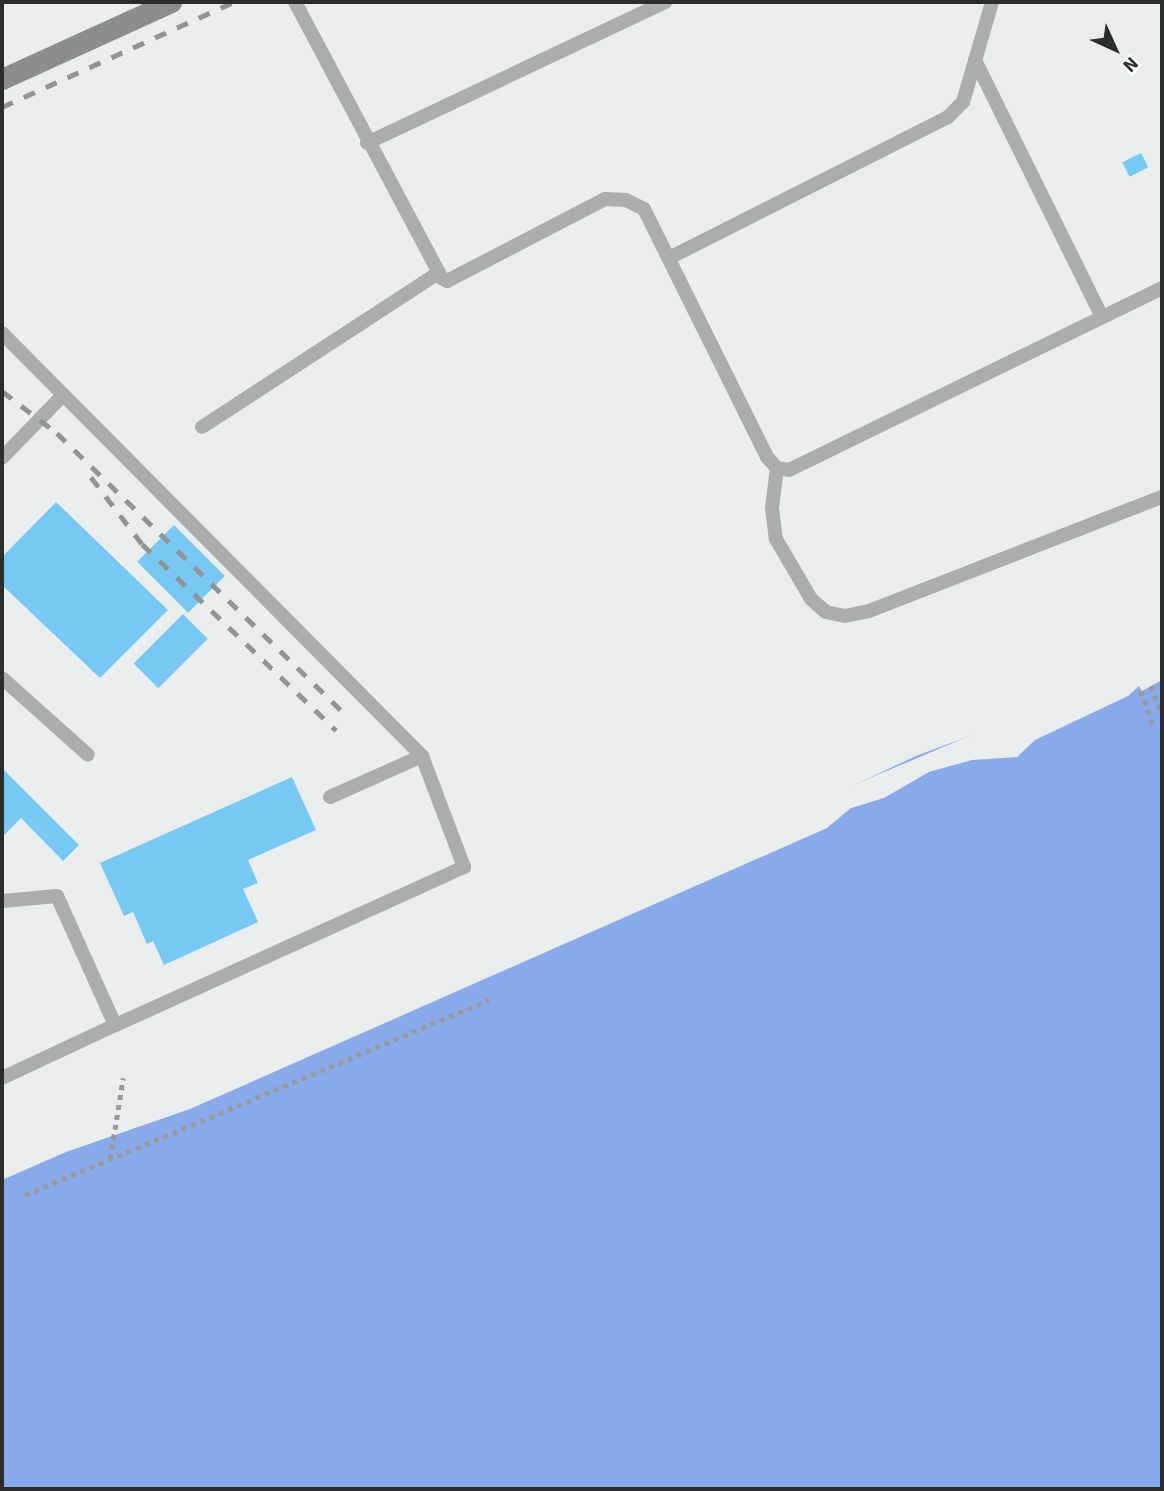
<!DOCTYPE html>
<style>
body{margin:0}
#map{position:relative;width:1164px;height:1491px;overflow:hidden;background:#e9edee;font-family:"Source Sans 3",sans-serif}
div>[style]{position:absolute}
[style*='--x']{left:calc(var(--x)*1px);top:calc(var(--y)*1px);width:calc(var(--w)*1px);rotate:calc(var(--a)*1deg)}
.water>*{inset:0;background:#88a9ea}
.pier>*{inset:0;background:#e9edee}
.building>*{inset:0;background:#78c8f5;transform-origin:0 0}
.path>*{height:4.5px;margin-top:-2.25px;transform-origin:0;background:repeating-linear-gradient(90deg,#979a9a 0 5px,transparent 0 10px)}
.lane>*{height:14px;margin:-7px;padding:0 7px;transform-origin:7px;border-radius:7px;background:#abadac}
.secondary>*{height:21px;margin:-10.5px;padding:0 10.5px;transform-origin:10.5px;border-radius:10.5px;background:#8b8e8d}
.rail>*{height:5px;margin-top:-2.5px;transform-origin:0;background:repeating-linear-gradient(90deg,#919495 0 12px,transparent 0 24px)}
span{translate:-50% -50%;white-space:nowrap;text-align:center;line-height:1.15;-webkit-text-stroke:7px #fff;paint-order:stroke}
.frame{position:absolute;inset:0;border:4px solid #2b2d2d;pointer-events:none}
.north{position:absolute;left:1080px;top:14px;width:70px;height:70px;-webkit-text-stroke:5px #fff;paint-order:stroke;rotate:135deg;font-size:19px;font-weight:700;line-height:28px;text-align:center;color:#2b2d2d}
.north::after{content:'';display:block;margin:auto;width:24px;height:32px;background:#2b2d2d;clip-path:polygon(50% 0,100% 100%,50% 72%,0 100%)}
</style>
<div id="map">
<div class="water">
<i style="clip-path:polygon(1162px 680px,1162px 1489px,2px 1489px,2px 1149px,803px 809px,916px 756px,991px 728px,1035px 740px,1128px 696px,1139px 686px,1142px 691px)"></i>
</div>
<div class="pier">
<i style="clip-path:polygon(995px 725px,1035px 740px,1017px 757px,972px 760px,929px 772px,884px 798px,851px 808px,827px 828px,190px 1109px,66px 1152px,2px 1180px,2px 1146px)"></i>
</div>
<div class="building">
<i style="left:1141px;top:153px;width:16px;height:21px;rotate:63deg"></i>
<i style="clip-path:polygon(56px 502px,168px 610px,100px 678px,2px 585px,2px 557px)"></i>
<i style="left:174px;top:525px;width:72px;height:52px;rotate:45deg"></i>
<i style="left:183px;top:614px;width:35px;height:70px;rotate:45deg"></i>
<i style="clip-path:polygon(2px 768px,79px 845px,63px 861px,21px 818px,2px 837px)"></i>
<i style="clip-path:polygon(292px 777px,316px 830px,248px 860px,258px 883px,243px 889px,258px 922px,164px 965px,153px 941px,147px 944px,133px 912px,124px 916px,100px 863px)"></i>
</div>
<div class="path">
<i style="--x:1151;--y:686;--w:30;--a:69"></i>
<i style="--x:1141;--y:691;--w:38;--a:70"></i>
<i style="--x:110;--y:1159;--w:82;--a:-80.9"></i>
<i style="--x:25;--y:1195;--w:503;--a:-22.8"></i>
</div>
<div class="lane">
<i style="--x:295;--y:2;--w:313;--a:62"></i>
<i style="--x:442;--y:278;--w:6;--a:31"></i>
<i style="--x:447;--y:281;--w:178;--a:-27.4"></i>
<i style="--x:605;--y:199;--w:21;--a:3"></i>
<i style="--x:626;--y:200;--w:20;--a:27"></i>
<i style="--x:644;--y:209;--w:277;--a:63.6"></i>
<i style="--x:767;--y:457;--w:15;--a:48"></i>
<i style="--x:777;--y:468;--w:12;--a:9"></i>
<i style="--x:789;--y:470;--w:415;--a:-26"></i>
<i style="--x:975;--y:60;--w:287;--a:63.7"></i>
<i style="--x:367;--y:143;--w:330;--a:-25.3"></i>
<i style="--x:669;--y:258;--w:313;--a:-26.8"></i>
<i style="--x:948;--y:117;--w:21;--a:-45"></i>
<i style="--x:963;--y:102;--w:104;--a:-73.8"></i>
<i style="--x:2;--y:333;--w:596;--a:45.2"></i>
<i style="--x:422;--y:756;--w:119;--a:69.3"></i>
<i style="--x:464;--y:867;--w:383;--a:155.6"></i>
<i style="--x:115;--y:1025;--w:141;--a:-114.2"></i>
<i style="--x:57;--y:896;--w:55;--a:174.8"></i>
<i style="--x:202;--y:427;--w:280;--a:-33.1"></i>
<i style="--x:2;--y:458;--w:88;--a:-45.9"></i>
<i style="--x:777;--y:468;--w:40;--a:97.1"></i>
<i style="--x:772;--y:508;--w:31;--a:83"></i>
<i style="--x:776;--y:539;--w:69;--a:59.7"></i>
<i style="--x:811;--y:599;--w:20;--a:41"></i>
<i style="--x:826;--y:612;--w:19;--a:12"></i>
<i style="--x:845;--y:616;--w:25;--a:-12"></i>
<i style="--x:869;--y:611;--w:314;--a:-21.3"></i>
<i style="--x:2;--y:678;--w:115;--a:41.8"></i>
<i style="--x:330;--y:797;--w:101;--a:-24"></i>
<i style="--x:2;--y:1078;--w:125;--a:-25.1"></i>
</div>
<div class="secondary">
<i style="--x:2;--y:79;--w:186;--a:-24.5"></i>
</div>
<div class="rail">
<i style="--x:2;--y:107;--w:255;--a:-24.4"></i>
<i style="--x:2;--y:391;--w:69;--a:37.4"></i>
<i style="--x:57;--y:433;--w:407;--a:44.3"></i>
<i style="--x:91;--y:477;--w:84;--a:52.7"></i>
<i style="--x:142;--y:544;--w:269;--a:43.8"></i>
</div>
<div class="frame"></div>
<div class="north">N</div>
</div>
